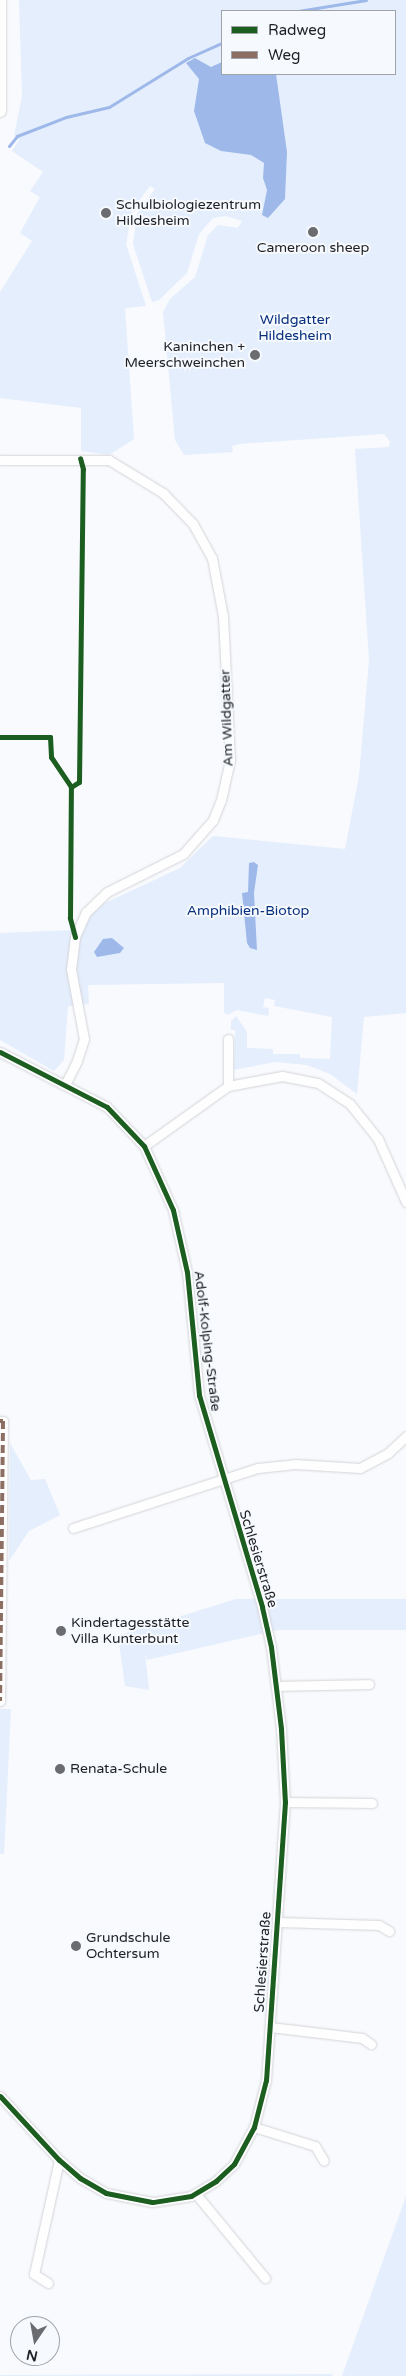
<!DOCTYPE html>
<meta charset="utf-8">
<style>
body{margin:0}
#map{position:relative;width:406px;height:2376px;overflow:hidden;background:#f8fafd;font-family:"Varela Round",sans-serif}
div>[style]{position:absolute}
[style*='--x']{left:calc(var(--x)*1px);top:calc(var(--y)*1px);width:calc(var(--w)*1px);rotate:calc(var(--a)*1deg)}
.green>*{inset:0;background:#e5eefd}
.water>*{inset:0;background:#9eb9e9}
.stream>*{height:3px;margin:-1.5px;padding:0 1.5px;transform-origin:1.5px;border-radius:1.5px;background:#9eb9e9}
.roads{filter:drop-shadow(0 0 1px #d3d4d7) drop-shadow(0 0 1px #d3d4d7)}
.street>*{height:9px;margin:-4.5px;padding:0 4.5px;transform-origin:4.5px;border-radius:4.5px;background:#fefeff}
.secondary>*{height:12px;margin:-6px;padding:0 6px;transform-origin:6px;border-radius:6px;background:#fefeff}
.quiet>*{height:4px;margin-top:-2px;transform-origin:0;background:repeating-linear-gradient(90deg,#8d6e63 0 8px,transparent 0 12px)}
.cycleway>*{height:5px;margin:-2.5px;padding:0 2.5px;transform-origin:2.5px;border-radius:2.5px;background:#1b5e20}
.dots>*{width:14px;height:14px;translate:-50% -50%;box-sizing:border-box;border:2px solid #f6faff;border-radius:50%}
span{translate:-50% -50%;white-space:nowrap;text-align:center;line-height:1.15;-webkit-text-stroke:4px #f6faff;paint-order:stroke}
.poi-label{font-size:14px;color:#1f2023}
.left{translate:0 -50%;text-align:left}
.right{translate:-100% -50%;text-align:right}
.park-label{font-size:14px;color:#072f7c}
.street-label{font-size:14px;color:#1f2023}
.legend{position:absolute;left:221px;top:10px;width:175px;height:65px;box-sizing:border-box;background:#f6faff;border:1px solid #a0a3a7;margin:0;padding:6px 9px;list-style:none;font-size:15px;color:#1f2023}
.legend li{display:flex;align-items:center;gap:10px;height:25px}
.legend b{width:25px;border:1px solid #a0a3a7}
.north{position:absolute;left:10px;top:2316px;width:50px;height:50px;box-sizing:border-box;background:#f6faff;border:1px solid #a0a3a7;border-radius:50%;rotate:192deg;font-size:14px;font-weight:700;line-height:20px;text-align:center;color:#1f2023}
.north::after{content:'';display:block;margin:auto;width:18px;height:22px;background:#6b6c6f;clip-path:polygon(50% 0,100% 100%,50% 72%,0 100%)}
</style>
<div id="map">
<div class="green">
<i style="clip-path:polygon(evenodd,19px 0,406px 0,406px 1013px,364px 1017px,357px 1094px,330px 1074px,307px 1065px,275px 1062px,234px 1070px,235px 1030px,231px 1030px,231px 1021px,236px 1016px,247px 1032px,247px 1048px,273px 1049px,273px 1054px,300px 1054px,300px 1058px,330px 1059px,332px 1017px,274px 1006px,275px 1000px,265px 998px,263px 1007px,269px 1008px,268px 1016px,237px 1010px,227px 1015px,224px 1012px,224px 983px,88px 985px,89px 1004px,68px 1006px,64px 1060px,54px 1071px,0 1040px,0 933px,73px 930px,105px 903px,180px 868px,213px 836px,345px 849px,359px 776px,369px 660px,355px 449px,389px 447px,390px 441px,384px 434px,239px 444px,232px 446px,233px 452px,184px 455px,175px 440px,163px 312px,170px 299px,195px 277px,208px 235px,218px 225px,238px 228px,242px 221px,226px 216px,213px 218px,199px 234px,187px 273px,159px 300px,152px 302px,133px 244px,137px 214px,155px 189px,150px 186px,132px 210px,126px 244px,146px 306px,125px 308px,134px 439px,109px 455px,81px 451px,81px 408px,0 398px,0 292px,32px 241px,20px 233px,40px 197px,30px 191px,43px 172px,12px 151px,19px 140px,14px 136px,22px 96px,19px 0,222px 11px,395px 11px,395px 74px,222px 74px,222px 11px)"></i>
<i style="clip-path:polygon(10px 1443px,31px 1480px,45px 1479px,60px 1515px,29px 1531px,9px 1561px)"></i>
<i style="clip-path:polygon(236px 1599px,406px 1599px,406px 1630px,278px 1630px,147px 1660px,145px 1653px,149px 1690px,125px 1686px,119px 1643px,124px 1643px,101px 1641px)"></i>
<i style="clip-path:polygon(0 1709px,11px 1709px,4px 1854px,0 1854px)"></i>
<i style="clip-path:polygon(406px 2196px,406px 2376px,342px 2376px)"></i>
<i style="clip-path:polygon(333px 2374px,332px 2376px,0 2376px,0 2375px)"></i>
</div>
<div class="water">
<i style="clip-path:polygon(195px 58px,211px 67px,222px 62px,222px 74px,276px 74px,287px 152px,285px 199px,268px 218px,262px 215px,267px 190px,263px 178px,264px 163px,251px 155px,221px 151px,205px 143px,194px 111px,199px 79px,186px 63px)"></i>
<i style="clip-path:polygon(254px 862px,258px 865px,254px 893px,257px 950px,250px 948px,247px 943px,242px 893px,248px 892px,249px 863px)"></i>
<i style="clip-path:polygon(112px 938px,124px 948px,120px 953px,97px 957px,94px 952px,103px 939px)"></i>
</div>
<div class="stream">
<i style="--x:298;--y:11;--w:69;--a:-9.2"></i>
<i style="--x:9;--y:146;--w:13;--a:-51"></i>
<i style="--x:17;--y:136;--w:53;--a:-21.2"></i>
<i style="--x:66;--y:117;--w:44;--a:-13.1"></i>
<i style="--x:109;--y:107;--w:93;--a:-31.8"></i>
<i style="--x:188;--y:58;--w:37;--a:-24"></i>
</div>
<div class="roads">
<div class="street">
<i style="--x:0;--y:460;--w:109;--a:0"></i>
<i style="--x:109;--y:460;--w:63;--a:31.4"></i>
<i style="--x:163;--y:493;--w:43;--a:45.9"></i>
<i style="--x:193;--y:524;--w:39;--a:61"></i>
<i style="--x:212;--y:558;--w:59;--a:79.3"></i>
<i style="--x:223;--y:616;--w:144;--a:87.2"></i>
<i style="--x:230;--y:760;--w:41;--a:102.7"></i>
<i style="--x:221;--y:800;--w:22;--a:112"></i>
<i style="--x:213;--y:820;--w:45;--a:131.4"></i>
<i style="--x:183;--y:854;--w:85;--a:153.4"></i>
<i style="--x:107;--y:892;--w:29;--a:136"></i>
<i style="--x:86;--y:912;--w:27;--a:114"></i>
<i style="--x:75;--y:937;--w:32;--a:97"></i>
<i style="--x:71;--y:969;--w:71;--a:79.5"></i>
<i style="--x:84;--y:1039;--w:23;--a:108"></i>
<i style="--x:77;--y:1061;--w:27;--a:117"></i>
<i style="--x:228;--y:1039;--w:47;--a:90"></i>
<i style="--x:0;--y:1052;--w:120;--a:27.2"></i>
<i style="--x:107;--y:1107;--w:54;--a:46.5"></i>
<i style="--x:144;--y:1146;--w:70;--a:65.6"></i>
<i style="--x:173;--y:1210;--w:64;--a:77.3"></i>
<i style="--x:187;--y:1272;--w:124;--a:84.4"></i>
<i style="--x:199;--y:1395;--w:221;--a:73.4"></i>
<i style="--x:262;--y:1607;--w:41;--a:77.3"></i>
<i style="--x:271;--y:1647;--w:83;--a:83"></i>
<i style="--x:281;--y:1729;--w:73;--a:86.9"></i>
<i style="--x:285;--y:1802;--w:279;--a:93.9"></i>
<i style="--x:266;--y:2080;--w:49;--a:104.3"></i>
<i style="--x:254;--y:2127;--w:42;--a:118.4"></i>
<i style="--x:234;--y:2164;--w:25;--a:137"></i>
<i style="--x:216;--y:2181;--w:29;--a:149"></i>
<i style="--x:191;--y:2196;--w:39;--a:171"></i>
<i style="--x:152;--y:2202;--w:47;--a:-168.9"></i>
<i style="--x:106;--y:2193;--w:30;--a:-150"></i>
<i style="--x:80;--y:2178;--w:28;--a:-139"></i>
<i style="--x:59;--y:2160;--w:87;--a:-132.7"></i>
<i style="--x:144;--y:1146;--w:103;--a:-35.5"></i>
<i style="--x:228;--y:1086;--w:55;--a:-10.5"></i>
<i style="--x:282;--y:1076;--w:37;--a:11"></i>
<i style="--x:318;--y:1083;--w:38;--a:33"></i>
<i style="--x:350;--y:1104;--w:45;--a:51.3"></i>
<i style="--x:378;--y:1139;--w:69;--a:66"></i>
<i style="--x:0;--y:1421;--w:3;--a:0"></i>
<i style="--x:3;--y:1421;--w:280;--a:90.6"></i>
<i style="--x:73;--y:1528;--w:194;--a:-18"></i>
<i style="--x:258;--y:1468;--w:37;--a:-6"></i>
<i style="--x:295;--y:1464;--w:65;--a:3.5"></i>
<i style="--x:360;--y:1468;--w:32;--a:-28"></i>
<i style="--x:388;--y:1453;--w:25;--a:-43"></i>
<i style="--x:277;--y:1686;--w:92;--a:-1.2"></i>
<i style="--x:285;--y:1802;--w:87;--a:0.7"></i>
<i style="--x:278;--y:1922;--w:101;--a:1.7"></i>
<i style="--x:379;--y:1925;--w:12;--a:31"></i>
<i style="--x:270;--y:2027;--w:93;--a:6.8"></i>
<i style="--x:362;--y:2038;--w:11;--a:34"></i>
<i style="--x:254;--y:2127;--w:64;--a:17.3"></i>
<i style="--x:315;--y:2146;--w:17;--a:59"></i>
<i style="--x:196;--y:2194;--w:109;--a:50.6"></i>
<i style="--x:48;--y:2283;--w:17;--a:-147"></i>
<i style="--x:34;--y:2274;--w:117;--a:-77.6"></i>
</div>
<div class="secondary">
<i style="--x:0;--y:1;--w:110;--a:90"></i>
</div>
</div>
<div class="quiet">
<i style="--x:0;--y:1421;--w:3;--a:0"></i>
<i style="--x:3;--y:1421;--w:280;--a:90.6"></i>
</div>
<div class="cycleway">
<i style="--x:0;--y:737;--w:50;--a:0"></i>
<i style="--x:50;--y:737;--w:20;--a:87"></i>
<i style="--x:51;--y:757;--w:36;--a:56"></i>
<i style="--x:75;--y:937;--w:20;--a:-105"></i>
<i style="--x:70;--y:918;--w:131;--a:-89.6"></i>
<i style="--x:71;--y:787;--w:9;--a:-32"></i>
<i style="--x:79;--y:782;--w:313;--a:-89.3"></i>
<i style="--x:83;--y:469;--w:11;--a:-105"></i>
<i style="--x:0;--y:1052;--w:120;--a:27.2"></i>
<i style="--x:107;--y:1107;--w:54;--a:46.5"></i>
<i style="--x:144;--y:1146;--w:70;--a:65.6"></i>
<i style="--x:173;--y:1210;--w:64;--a:77.3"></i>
<i style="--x:187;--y:1272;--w:124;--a:84.4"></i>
<i style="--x:199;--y:1395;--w:221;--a:73.4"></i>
<i style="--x:262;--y:1607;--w:41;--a:77.3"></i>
<i style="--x:271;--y:1647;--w:83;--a:83"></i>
<i style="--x:281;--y:1729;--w:73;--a:86.9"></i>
<i style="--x:285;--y:1802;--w:279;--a:93.9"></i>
<i style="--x:266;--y:2080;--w:49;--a:104.3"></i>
<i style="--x:254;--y:2127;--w:42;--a:118.4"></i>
<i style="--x:234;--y:2164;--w:25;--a:137"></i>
<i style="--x:216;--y:2181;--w:29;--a:149"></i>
<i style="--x:191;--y:2196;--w:39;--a:171"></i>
<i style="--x:152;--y:2202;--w:47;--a:-168.9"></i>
<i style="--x:106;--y:2193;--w:30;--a:-150"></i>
<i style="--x:80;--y:2178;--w:28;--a:-139"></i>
<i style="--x:59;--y:2160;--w:87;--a:-132.7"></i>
</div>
<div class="dots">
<i style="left:106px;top:213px;background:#6b6c6f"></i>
<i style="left:313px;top:232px;background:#6b6c6f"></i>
<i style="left:255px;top:355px;background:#6b6c6f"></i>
<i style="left:61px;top:1631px;background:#6b6c6f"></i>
<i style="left:60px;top:1769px;background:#6b6c6f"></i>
<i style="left:76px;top:1946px;background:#6b6c6f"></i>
</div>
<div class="poi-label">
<span class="left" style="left:116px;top:213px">Schulbiologiezentrum<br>Hildesheim</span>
<span style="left:313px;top:248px">Cameroon sheep</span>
<span class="right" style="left:245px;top:355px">Kaninchen +<br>Meerschweinchen</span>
<span class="left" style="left:71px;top:1631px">Kindertagesstätte<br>Villa Kunterbunt</span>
<span class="left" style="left:70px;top:1769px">Renata-Schule</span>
<span class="left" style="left:86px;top:1946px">Grundschule<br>Ochtersum</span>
</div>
<div class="park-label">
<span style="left:295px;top:328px">Wildgatter<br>Hildesheim</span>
<span style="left:248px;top:911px">Amphibien-Biotop</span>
</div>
<div class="street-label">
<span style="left:227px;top:718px;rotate:-92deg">Am Wildgatter</span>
<span style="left:207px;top:1341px;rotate:83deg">Adolf-Kolping-Straße</span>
<span style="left:258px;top:1559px;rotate:73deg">Schlesierstraße</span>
<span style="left:263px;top:1962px;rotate:-86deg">Schlesierstraße</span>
</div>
<ul class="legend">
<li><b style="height:6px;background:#1b5e20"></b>Radweg</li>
<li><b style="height:6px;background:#8d6e63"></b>Weg</li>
</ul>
<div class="north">N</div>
</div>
